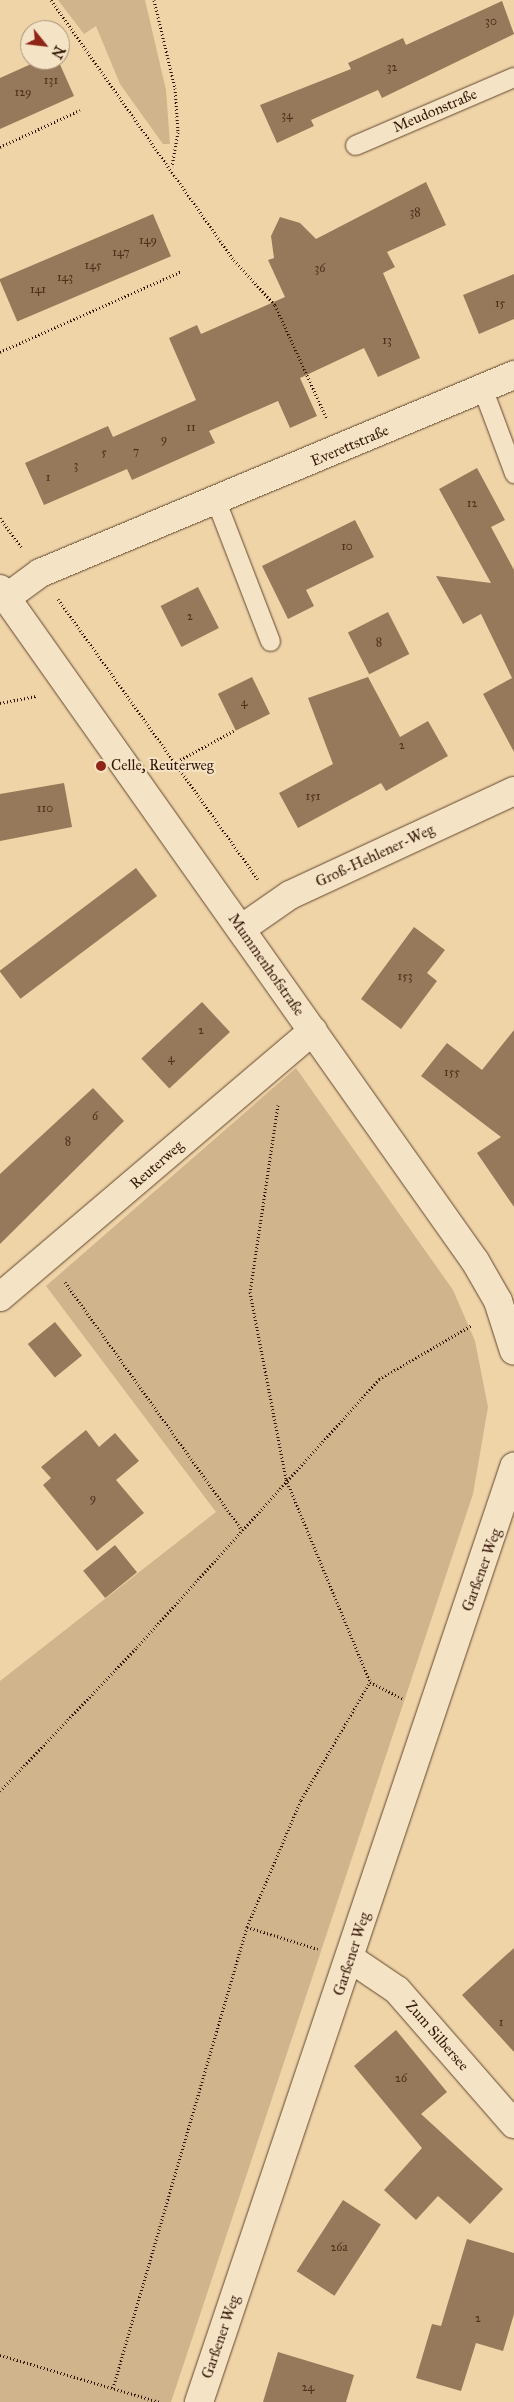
<!DOCTYPE html>
<meta charset="utf-8">
<style>
body{margin:0}
#map{position:relative;width:514px;height:2402px;overflow:hidden;background:#efd4a8;font-family:"IM FELL Great Primer",serif}
div>[style]{position:absolute}
[style*='--x']{left:calc(var(--x)*1px);top:calc(var(--y)*1px);width:calc(var(--w)*1px);rotate:calc(var(--a)*1deg)}
.green>*{inset:0;background:#cfb48c}
.building>*{inset:0;background:#95795a;transform-origin:0 0}
.path>*{height:3px;margin-top:-1.5px;transform-origin:0;background:repeating-linear-gradient(90deg,#331706 0 1px,transparent 0 3.5px)}
.roads{filter:drop-shadow(0 0 1px #62462e) drop-shadow(0 0 1px #62462e)}
.lane>*{height:19px;margin:-9.5px;padding:0 9.5px;transform-origin:9.5px;border-radius:9.5px;background:#f5e3c6}
.street>*{height:28px;margin:-14px;padding:0 14px;transform-origin:14px;border-radius:14px;background:#f5e3c6}
.secondary>*{height:28px;margin:-14px;padding:0 14px;transform-origin:14px;border-radius:14px;background:#f5e3c6}
.dots>*{width:14px;height:14px;translate:-50% -50%;box-sizing:border-box;border:2px solid #f5e3c6;border-radius:50%}
span{translate:-50% -50%;white-space:nowrap;text-align:center;line-height:1.15;-webkit-text-stroke:4px #f5e3c6;paint-order:stroke}
.number-label{font-size:12px;color:#4c301b}
.number-label span{-webkit-text-stroke-width:0}
.street-label{font-size:15px;color:#331706}
.poi-label{font-size:15px;color:#331706}
.left{translate:0 -50%;text-align:left}
.north{position:absolute;left:20px;top:20px;width:50px;height:50px;box-sizing:border-box;background:#f5e3c6;border:1px solid #a79179;border-radius:50%;rotate:119deg;font-size:14px;font-weight:700;line-height:20px;text-align:center;color:#331706}
.north::after{content:'';display:block;margin:auto;width:18px;height:22px;background:#8f2418;clip-path:polygon(50% 0,100% 100%,50% 72%,0 100%)}
</style>
<div id="map">
<div class="green">
<i style="clip-path:polygon(58px 0,145px 0,166px 90px,170px 144px,163px 144px,120px 84px,96px 26px,84px 34px)"></i>
<i style="clip-path:polygon(296px 1068px,453px 1290px,475px 1341px,488px 1407px,473px 1494px,171px 2402px,0 2402px,0 1681px,216px 1512px,46px 1286px)"></i>
</div>
<div class="building">
<i style="clip-path:polygon(502px 1px,514px 34px,382px 98px,378px 90px,311px 120px,314px 126px,277px 143px,260px 105px,351px 69px,348px 63px,403px 38px,406px 45px)"></i>
<i style="clip-path:polygon(40px 60px,58px 60px,74px 96px,0 129px,0 78px)"></i>
<i style="clip-path:polygon(426px 182px,446px 225px,387px 252px,395px 267px,383px 273px,420px 358px,378px 377px,364px 348px,300px 378px,317px 416px,290px 428px,278px 401px,209px 431px,215px 443px,132px 480px,127px 469px,44px 505px,25px 463px,108px 426px,113px 437px,196px 400px,169px 338px,197px 325px,201px 334px,285px 297px,268px 260px,274px 258px,271px 236px,280px 217px,300px 223px,316px 239px)"></i>
<i style="left:153px;top:214px;width:46px;height:167px;rotate:67deg"></i>
<i style="clip-path:polygon(514px 274px,514px 319px,479px 334px,463px 295px)"></i>
<i style="clip-path:polygon(477px 468px,505px 520px,491px 527px,514px 570px,514px 752px,483px 694px,512px 678px,481px 614px,463px 624px,436px 576px,491px 583px,439px 489px)"></i>
<i style="clip-path:polygon(355px 520px,374px 557px,306px 590px,314px 606px,288px 619px,262px 566px)"></i>
<i style="left:198px;top:587px;width:46px;height:42px;rotate:63deg"></i>
<i style="left:388px;top:612px;width:47px;height:45px;rotate:63deg"></i>
<i style="left:252px;top:677px;width:41px;height:38px;rotate:64deg"></i>
<i style="clip-path:polygon(368px 677px,400px 737px,428px 721px,448px 756px,386px 791px,381px 783px,298px 828px,279px 793px,333px 764px,308px 698px)"></i>
<i style="clip-path:polygon(64px 783px,72px 827px,0 841px,0 794px)"></i>
<i style="left:136px;top:868px;width:35px;height:171px;rotate:53deg"></i>
<i style="clip-path:polygon(414px 927px,445px 950px,427px 973px,437px 981px,401px 1029px,361px 999px)"></i>
<i style="left:202px;top:1002px;width:41px;height:83px;rotate:47deg"></i>
<i style="clip-path:polygon(514px 1030px,514px 1207px,477px 1153px,501px 1137px,421px 1076px,447px 1043px,482px 1070px)"></i>
<i style="clip-path:polygon(93px 1088px,124px 1121px,0 1244px,0 1174px)"></i>
<i style="left:55px;top:1322px;width:43px;height:35px;rotate:51deg"></i>
<i style="clip-path:polygon(86px 1430px,99px 1447px,115px 1433px,139px 1461px,116px 1480px,144px 1513px,97px 1551px,43px 1485px,51px 1478px,41px 1467px)"></i>
<i style="left:115px;top:1545px;width:35px;height:41px;rotate:51deg"></i>
<i style="clip-path:polygon(514px 1948px,514px 2052px,462px 1995px)"></i>
<i style="clip-path:polygon(396px 2030px,447px 2092px,421px 2114px,503px 2189px,470px 2224px,438px 2196px,416px 2220px,384px 2190px,422px 2148px,354px 2066px)"></i>
<i style="left:343px;top:2200px;width:45px;height:85px;rotate:33deg"></i>
<i style="clip-path:polygon(467px 2239px,514px 2253px,514px 2314px,503px 2351px,476px 2343px,461px 2391px,416px 2378px,432px 2324px,441px 2326px)"></i>
<i style="clip-path:polygon(278px 2352px,354px 2375px,346px 2402px,263px 2402px)"></i>
</div>
<div class="path">
<i style="--x:51;--y:0;--w:318;--a:54.9"></i>
<i style="--x:234;--y:260;--w:61;--a:47.7"></i>
<i style="--x:275;--y:305;--w:125;--a:65.5"></i>
<i style="--x:154;--y:0;--w:90;--a:76.6"></i>
<i style="--x:175;--y:88;--w:44;--a:86.1"></i>
<i style="--x:178;--y:132;--w:35;--a:100"></i>
<i style="--x:0;--y:147;--w:88;--a:-24.8"></i>
<i style="--x:0;--y:352;--w:199;--a:-24"></i>
<i style="--x:0;--y:518;--w:36;--a:54"></i>
<i style="--x:58;--y:599;--w:344;--a:54.5"></i>
<i style="--x:0;--y:703;--w:37;--a:-11"></i>
<i style="--x:165;--y:768;--w:80;--a:-28.5"></i>
<i style="--x:278;--y:1105;--w:189;--a:98.5"></i>
<i style="--x:250;--y:1292;--w:190;--a:79.1"></i>
<i style="--x:286;--y:1479;--w:220;--a:67.5"></i>
<i style="--x:370;--y:1682;--w:37;--a:27"></i>
<i style="--x:65;--y:1282;--w:303;--a:54.5"></i>
<i style="--x:0;--y:1791;--w:199;--a:-46.4"></i>
<i style="--x:137;--y:1647;--w:361;--a:-47.9"></i>
<i style="--x:379;--y:1379;--w:108;--a:-30.1"></i>
<i style="--x:247;--y:1927;--w:74;--a:17.2"></i>
<i style="--x:0;--y:2355;--w:167;--a:16.4"></i>
<i style="--x:113;--y:2388;--w:480;--a:-73.8"></i>
<i style="--x:247;--y:1927;--w:138;--a:-67"></i>
<i style="--x:301;--y:1800;--w:137;--a:-59.7"></i>
</div>
<div class="roads">
<div class="lane">
<i style="--x:355;--y:145;--w:173;--a:-23.2"></i>
<i style="--x:483;--y:390;--w:89;--a:69.5"></i>
<i style="--x:216;--y:501;--w:150;--a:68.9"></i>
</div>
<div class="street">
<i style="--x:6;--y:598;--w:42;--a:-36.3"></i>
<i style="--x:40;--y:573;--w:514;--a:-22.67"></i>
<i style="--x:0;--y:1297;--w:411;--a:-40.4"></i>
<i style="--x:351;--y:1959;--w:55;--a:34"></i>
<i style="--x:397;--y:1990;--w:178;--a:48.9"></i>
</div>
<div class="secondary">
<i style="--x:0;--y:589;--w:823;--a:54.75"></i>
<i style="--x:475;--y:1261;--w:46;--a:60.1"></i>
<i style="--x:498;--y:1301;--w:52;--a:72.3"></i>
<i style="--x:241;--y:929;--w:60;--a:-34.8"></i>
<i style="--x:290;--y:895;--w:247;--a:-24.9"></i>
<i style="--x:199;--y:2402;--w:987;--a:-71.38"></i>
</div>
</div>
<div class="dots">
<i style="left:101px;top:766px;background:#8f2418"></i>
</div>
<div class="number-label">
<span style="left:491px;top:22px">30</span>
<span style="left:392px;top:68px">32</span>
<span style="left:51px;top:81px">131</span>
<span style="left:23px;top:93px">129</span>
<span style="left:287px;top:116px">34</span>
<span style="left:415px;top:213px">38</span>
<span style="left:148px;top:241px">149</span>
<span style="left:121px;top:253px">147</span>
<span style="left:93px;top:266px">145</span>
<span style="left:320px;top:269px">36</span>
<span style="left:65px;top:278px">143</span>
<span style="left:38px;top:290px">141</span>
<span style="left:500px;top:304px">15</span>
<span style="left:387px;top:341px">13</span>
<span style="left:191px;top:428px">11</span>
<span style="left:164px;top:440px">9</span>
<span style="left:136px;top:452px">7</span>
<span style="left:104px;top:453px">5</span>
<span style="left:76px;top:466px">3</span>
<span style="left:48px;top:478px">1</span>
<span style="left:472px;top:504px">12</span>
<span style="left:347px;top:547px">10</span>
<span style="left:190px;top:617px">2</span>
<span style="left:379px;top:643px">8</span>
<span style="left:244px;top:703px">4</span>
<span style="left:402px;top:746px">2</span>
<span style="left:313px;top:797px">151</span>
<span style="left:45px;top:809px">110</span>
<span style="left:405px;top:977px">153</span>
<span style="left:201px;top:1031px">2</span>
<span style="left:171px;top:1059px">4</span>
<span style="left:452px;top:1073px">155</span>
<span style="left:95px;top:1117px">6</span>
<span style="left:68px;top:1142px">8</span>
<span style="left:93px;top:1499px">9</span>
<span style="left:501px;top:2023px">1</span>
<span style="left:401px;top:2079px">26</span>
<span style="left:339px;top:2248px">26a</span>
<span style="left:478px;top:2319px">2</span>
<span style="left:308px;top:2388px">24</span>
</div>
<div class="street-label">
<span style="left:435px;top:111px;rotate:-23deg">Meudonstraße</span>
<span style="left:350px;top:446px;rotate:-23deg">Everettstraße</span>
<span style="left:375px;top:856px;rotate:-25deg">Groß-Hehlener-Weg</span>
<span style="left:266px;top:965px;rotate:55deg">Mummenhofstraße</span>
<span style="left:157px;top:1165px;rotate:-41deg">Reuterweg</span>
<span style="left:482px;top:1570px;rotate:-70deg">Garßener Weg</span>
<span style="left:352px;top:1954px;rotate:-72deg">Garßener Weg</span>
<span style="left:437px;top:2036px;rotate:49deg">Zum Silbersee</span>
<span style="left:221px;top:2337px;rotate:-71deg">Garßener Weg</span>
</div>
<div class="poi-label">
<span class="left" style="left:111px;top:766px">Celle, Reuterweg</span>
</div>
<div class="north">N</div>
</div>
